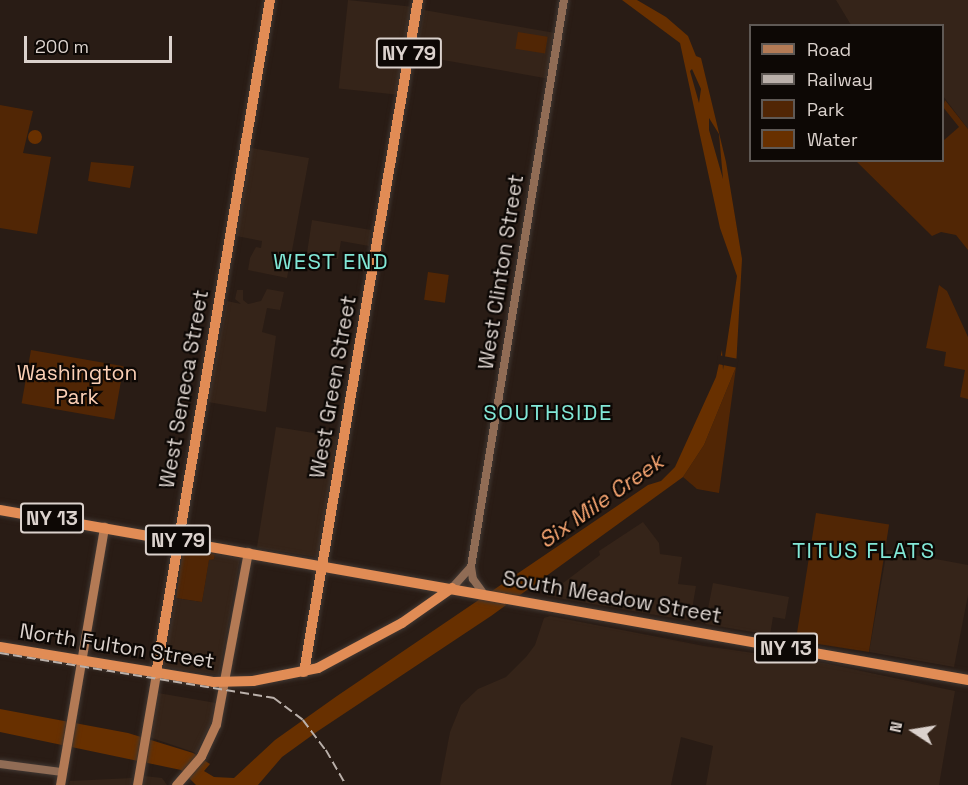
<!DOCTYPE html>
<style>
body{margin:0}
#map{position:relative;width:968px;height:785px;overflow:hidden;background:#291c15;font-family:"Space Grotesk",sans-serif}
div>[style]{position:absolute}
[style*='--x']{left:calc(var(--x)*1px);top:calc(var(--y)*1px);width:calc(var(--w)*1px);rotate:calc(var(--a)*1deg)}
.built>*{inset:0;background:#352419;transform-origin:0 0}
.green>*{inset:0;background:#512605;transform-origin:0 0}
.water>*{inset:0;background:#683000}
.round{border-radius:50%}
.pier>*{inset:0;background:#291c15;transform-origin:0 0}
.roads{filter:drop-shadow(0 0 2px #413833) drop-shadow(0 0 2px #413833)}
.secondary>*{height:8px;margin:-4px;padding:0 4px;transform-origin:4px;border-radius:4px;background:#906c55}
.primary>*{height:9px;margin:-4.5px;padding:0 4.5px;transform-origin:4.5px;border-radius:4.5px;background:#b37a55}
.highway>*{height:10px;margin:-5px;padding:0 5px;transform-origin:5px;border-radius:5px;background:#e18c55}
.rail>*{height:1.5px;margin-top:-0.75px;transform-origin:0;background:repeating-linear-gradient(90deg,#bab0aa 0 9px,transparent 0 13.5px)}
span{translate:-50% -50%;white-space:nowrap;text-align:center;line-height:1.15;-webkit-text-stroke:4.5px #0d0805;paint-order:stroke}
.shield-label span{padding:2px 4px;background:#0d0805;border:2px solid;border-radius:4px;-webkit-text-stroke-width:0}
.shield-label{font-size:20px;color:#dbd2cd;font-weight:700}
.street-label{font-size:21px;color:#dbd2cd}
.park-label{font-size:21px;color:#fcd0b6}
.neighbourhood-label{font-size:22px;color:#82e8d7;letter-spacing:1.5px}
.water-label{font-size:22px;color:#fda974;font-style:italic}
.legend{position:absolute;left:749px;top:24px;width:195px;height:138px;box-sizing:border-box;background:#0d0805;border:2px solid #5f5955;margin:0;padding:8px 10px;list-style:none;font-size:18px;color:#dbd2cd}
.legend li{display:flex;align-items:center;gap:12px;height:30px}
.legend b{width:30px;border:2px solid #5f5955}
.north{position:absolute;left:884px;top:701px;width:60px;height:60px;-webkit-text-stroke:4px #0d0805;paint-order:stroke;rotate:282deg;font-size:16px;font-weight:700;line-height:24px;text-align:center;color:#dbd2cd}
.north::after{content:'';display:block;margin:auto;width:21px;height:27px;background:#dbd2cd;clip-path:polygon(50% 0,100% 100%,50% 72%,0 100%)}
.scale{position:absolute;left:24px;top:36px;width:148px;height:27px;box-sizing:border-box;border:3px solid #dbd2cd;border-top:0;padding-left:8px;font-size:18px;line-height:21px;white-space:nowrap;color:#dbd2cd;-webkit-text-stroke:4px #0d0805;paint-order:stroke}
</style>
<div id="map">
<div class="built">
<i style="left:348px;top:0;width:62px;height:89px;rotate:6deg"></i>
<i style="clip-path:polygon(836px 0,968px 0,968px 129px,943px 96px,942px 26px,851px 25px)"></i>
<i style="left:424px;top:10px;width:133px;height:46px;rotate:10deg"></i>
<i style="clip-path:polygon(251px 148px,309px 158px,287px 278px,248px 270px,250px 258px,256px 247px,261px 248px,262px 241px,236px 236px)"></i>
<i style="clip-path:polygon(312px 220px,371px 230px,369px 246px,341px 241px,338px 259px,307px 253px)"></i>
<i style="clip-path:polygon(267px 289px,284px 292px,280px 310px,267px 308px,262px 332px,276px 336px,266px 412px,208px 402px,227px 301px,241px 304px,235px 299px,237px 290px,243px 290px,243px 300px,248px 304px,261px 301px)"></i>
<i style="left:276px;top:427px;width:62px;height:122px;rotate:9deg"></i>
<i style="clip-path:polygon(643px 522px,659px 543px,660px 554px,682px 557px,678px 584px,696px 586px,690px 621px,546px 596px,600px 555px,599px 551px)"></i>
<i style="clip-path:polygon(887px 550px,968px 565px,968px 595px,954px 667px,869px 652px)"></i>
<i style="clip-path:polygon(215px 554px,240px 558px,219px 675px,163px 667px,176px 598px,202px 602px,209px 559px,214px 559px)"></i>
<i style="clip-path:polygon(713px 583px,789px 597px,785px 619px,773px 617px,770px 635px,705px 624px)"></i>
<i style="clip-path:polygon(550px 616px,704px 646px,824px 663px,955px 691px,939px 785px,706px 785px,713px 746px,681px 737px,671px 785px,440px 785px,450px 732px,461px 705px,478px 689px,506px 677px,526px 657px,535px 645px,544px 618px)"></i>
<i style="clip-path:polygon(158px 693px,222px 704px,196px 753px,149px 737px)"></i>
<i style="clip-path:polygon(144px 776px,162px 778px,167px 785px,141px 785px)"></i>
<i style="clip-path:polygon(132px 778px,131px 785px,69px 785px,70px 781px)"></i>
</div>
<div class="green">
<i style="left:518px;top:32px;width:30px;height:17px;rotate:9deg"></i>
<i style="clip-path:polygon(945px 100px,968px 129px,968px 250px,956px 235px,941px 232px,932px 236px,856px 161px,942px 160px,943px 141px,959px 127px,943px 107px)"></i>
<i style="clip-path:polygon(0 105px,33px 111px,23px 153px,51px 157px,37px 234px,0 228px)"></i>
<i style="clip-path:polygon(91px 162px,134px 166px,130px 188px,88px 181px)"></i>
<i style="left:428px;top:272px;width:21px;height:28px;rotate:8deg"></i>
<i style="clip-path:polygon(939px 285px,947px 291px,968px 337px,968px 399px,960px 397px,965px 370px,944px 366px,946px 352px,926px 348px)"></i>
<i style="left:31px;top:350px;width:94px;height:54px;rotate:10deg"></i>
<i style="clip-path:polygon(736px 367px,719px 493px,697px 489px,683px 477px,704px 445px)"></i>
<i style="left:816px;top:513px;width:74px;height:129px;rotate:9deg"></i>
<i style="clip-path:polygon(183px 548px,215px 554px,214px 559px,209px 560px,202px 602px,176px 598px)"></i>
</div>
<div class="water">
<i style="clip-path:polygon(evenodd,622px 0,637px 0,666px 17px,688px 36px,696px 56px,701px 58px,726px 162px,742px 259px,736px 367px,704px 445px,683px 477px,491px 616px,318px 731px,282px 757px,258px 785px,196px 785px,181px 770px,0 732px,0 709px,128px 733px,193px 753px,210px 764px,204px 771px,214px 777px,234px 778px,275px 740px,337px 696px,648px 485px,661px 481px,675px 467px,716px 377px,722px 350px,723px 370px,737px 276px,720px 228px,680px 43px,622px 0,692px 69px,701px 89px,699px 103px,690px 71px,692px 69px,622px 0,709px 118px,719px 134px,723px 179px,709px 130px,709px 118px)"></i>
<i class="round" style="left:28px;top:130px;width:14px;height:14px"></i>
</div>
<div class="pier">
<i style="left:718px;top:355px;width:21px;height:9px;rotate:11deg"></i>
</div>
<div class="roads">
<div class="secondary">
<i style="--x:471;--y:567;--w:12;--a:81"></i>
<i style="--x:473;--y:579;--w:17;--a:54"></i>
<i style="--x:452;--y:588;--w:28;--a:-48"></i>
<i style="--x:471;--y:567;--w:575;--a:-80.69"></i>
<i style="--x:0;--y:764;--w:63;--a:7.4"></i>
</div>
<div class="primary">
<i style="--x:60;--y:785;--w:262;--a:-80.3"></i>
<i style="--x:137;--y:785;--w:113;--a:-80.3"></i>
<i style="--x:176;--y:785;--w:38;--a:-49"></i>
<i style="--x:201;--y:756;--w:35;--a:-65"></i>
<i style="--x:216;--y:724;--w:175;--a:-79.5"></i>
</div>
<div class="highway">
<i style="--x:0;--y:510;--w:983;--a:9.96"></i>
<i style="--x:0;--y:647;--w:216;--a:9.3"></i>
<i style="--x:213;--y:682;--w:40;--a:-1.4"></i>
<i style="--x:253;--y:681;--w:66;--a:-11.3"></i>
<i style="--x:318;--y:668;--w:95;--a:-28.2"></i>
<i style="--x:402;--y:623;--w:61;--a:-35"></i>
<i style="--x:304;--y:672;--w:682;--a:-80.37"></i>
<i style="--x:156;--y:674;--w:684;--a:-80.4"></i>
</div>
</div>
<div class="rail">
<i style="--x:0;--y:653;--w:278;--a:9.3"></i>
<i style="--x:274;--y:698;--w:36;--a:37"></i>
<i style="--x:303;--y:720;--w:38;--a:53"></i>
<i style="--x:326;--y:750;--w:40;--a:60.3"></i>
</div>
<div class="shield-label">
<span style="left:409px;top:53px">NY 79</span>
<span style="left:52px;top:518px">NY 13</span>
<span style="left:178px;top:540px">NY 79</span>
<span style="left:786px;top:648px">NY 13</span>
</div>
<div class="street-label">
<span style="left:501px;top:272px;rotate:-81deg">West Clinton Street</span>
<span style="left:333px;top:387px;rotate:-80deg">West Green Street</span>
<span style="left:184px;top:389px;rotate:-80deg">West Seneca Street</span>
<span style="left:612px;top:597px;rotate:10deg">South Meadow Street</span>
<span style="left:117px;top:646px;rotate:9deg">North Fulton Street</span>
</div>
<div class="park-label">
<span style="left:77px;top:385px">Washington<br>Park</span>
</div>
<div class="neighbourhood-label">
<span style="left:331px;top:262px">WEST END</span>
<span style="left:548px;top:413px">SOUTHSIDE</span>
<span style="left:864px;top:551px">TITUS FLATS</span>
</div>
<div class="water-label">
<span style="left:601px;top:501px;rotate:-35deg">Six Mile Creek</span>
</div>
<ul class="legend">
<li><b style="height:8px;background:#b37a55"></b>Road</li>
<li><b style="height:8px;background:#bab0aa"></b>Railway</li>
<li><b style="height:16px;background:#512605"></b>Park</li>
<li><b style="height:16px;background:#683000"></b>Water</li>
</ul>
<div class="north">N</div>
<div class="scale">200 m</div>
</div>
